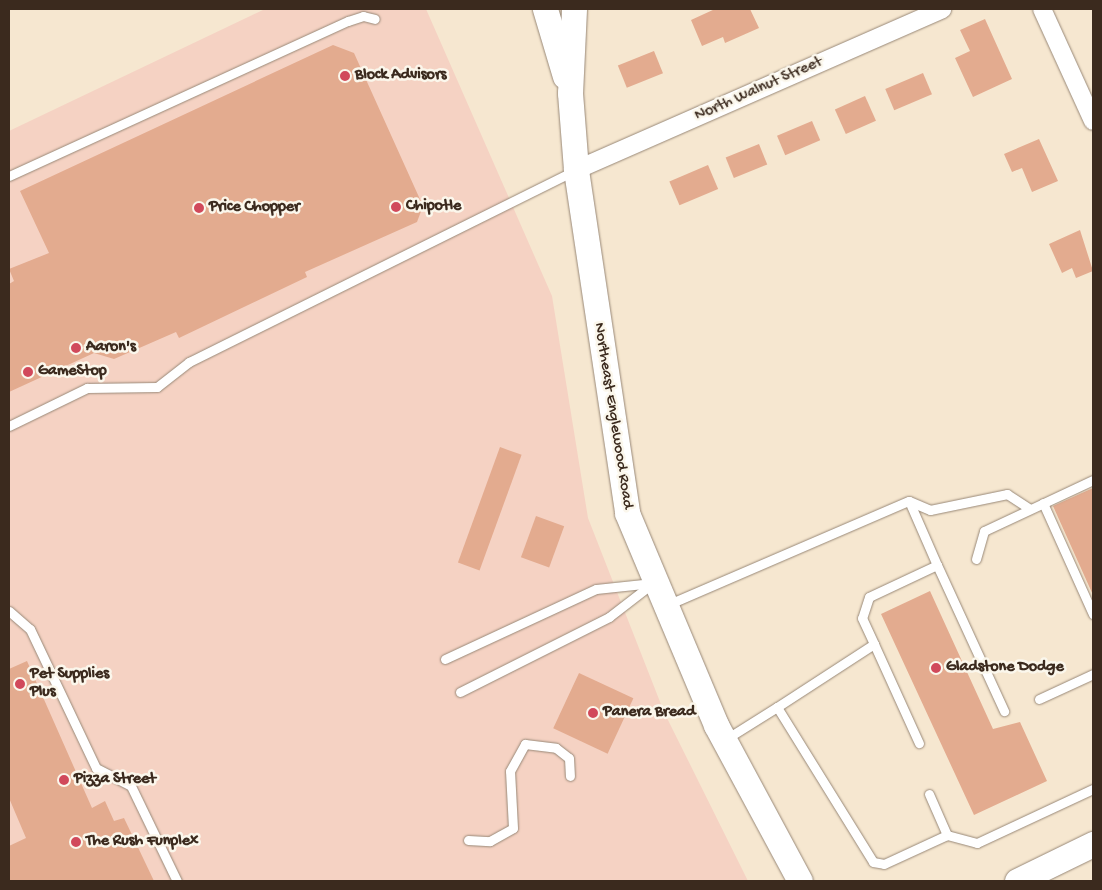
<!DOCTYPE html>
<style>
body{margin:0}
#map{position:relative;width:1102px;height:890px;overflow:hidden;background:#f6e7d0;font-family:"Gochi Hand",sans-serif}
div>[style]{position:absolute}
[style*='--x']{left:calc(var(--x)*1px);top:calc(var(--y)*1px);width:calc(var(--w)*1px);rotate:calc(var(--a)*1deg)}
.built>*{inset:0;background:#f5d2c3}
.building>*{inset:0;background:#e3ab8f;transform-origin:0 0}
.roads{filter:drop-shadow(0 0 1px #988877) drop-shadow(0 0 1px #988877)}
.lane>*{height:9px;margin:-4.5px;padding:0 4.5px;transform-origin:4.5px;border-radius:4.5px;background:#fff}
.street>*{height:18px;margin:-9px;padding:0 9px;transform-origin:9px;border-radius:9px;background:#fff}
.secondary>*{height:25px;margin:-12.5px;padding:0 12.5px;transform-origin:12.5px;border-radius:12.5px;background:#fff}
.dots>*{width:14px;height:14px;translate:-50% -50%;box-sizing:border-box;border:2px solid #fbf7ec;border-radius:50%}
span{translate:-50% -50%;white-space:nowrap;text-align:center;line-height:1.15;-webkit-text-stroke:5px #fbf7ec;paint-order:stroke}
.poi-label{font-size:16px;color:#3b2a1e;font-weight:700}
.left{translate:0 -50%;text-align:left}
.street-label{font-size:16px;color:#3b2a1e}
.frame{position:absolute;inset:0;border:10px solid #3b2a1e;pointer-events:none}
</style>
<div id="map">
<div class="built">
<i style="clip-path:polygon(265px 9px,426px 9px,552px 296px,588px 518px,664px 712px,748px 881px,9px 881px,9px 131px)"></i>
</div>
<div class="building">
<i style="clip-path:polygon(715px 9px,750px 9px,759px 28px,725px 43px,723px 37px,702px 46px,691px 20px)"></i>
<i style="clip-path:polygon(985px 19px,1012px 79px,973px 97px,955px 58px,970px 51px,960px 30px)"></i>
<i style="clip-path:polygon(333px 45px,354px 53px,423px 206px,417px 222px,305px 272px,307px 277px,179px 338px,176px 332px,114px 359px,94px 353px,9px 392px,9px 284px,14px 281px,9px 269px,49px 253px,20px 191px)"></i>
<i style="left:654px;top:51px;width:24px;height:39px;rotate:68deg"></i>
<i style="left:923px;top:73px;width:23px;height:41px;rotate:67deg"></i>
<i style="left:865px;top:96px;width:27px;height:33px;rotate:66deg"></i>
<i style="left:812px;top:121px;width:21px;height:38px;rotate:67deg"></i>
<i style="clip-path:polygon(1039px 139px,1058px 181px,1032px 192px,1022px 168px,1012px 172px,1004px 154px)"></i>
<i style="left:759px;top:144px;width:22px;height:36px;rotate:68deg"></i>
<i style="left:708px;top:165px;width:26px;height:42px;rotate:67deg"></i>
<i style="clip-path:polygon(1080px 230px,1093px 271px,1076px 278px,1072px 268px,1062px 273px,1049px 244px)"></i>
<i style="left:500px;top:447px;width:23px;height:123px;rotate:20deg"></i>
<i style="clip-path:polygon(1093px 488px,1093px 595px,1053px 506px)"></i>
<i style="left:536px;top:516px;width:30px;height:44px;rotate:20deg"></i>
<i style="clip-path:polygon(930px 591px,993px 729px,1020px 722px,1047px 781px,974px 815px,881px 614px)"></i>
<i style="clip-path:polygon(27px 661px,92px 808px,105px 801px,114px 821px,124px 818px,154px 881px,9px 881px,9px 846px,26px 838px,9px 798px,9px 669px)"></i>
<i style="left:579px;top:673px;width:60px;height:61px;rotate:25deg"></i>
</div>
<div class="roads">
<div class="lane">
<i style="--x:9;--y:176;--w:373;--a:-24.6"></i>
<i style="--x:348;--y:21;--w:16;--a:-18"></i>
<i style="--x:363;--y:16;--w:12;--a:14"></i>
<i style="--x:9;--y:426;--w:87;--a:-26"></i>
<i style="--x:87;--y:388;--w:70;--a:-0.8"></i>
<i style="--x:157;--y:387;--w:41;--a:-38"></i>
<i style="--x:189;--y:362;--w:429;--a:-26.4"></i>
<i style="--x:909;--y:501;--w:23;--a:23"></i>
<i style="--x:930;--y:510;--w:79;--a:-11.7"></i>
<i style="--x:1007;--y:494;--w:27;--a:33"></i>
<i style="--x:1043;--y:503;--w:122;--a:65.8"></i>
<i style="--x:976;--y:559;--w:29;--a:-74"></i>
<i style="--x:984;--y:531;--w:120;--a:-25.1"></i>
<i style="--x:937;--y:565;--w:161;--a:65.3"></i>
<i style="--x:667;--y:605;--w:263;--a:-23.3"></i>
<i style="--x:909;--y:501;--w:70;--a:66.4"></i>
<i style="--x:937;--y:565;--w:75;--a:154.8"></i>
<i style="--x:869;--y:597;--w:22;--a:108"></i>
<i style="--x:862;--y:618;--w:29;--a:65"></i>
<i style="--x:874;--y:644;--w:116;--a:147"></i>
<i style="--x:9;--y:611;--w:28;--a:41"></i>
<i style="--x:30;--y:629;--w:154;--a:64.6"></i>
<i style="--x:96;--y:768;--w:39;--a:27"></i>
<i style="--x:131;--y:786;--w:106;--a:64.2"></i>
<i style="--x:874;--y:644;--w:109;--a:65.6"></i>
<i style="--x:445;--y:659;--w:166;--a:-24.9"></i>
<i style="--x:596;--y:589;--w:57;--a:-6"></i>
<i style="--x:460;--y:692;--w:167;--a:-26.7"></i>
<i style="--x:609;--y:617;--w:56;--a:-37.7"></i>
<i style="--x:1039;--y:699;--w:60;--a:-24.8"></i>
<i style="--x:726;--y:739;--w:60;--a:-32.1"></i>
<i style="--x:777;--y:707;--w:182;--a:58.2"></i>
<i style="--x:873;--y:862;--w:11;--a:10"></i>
<i style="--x:884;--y:864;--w:69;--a:-24.7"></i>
<i style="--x:947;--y:835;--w:31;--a:15"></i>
<i style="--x:977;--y:843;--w:128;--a:-25"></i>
<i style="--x:929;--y:794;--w:45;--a:66.3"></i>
<i style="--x:468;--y:840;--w:22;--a:3"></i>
<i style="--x:490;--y:841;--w:26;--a:-29"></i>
<i style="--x:513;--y:828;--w:57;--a:-93"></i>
<i style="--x:510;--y:771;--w:31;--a:-61"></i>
<i style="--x:525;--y:744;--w:31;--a:7"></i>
<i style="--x:556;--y:748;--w:16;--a:38"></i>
<i style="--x:569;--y:758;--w:18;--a:87"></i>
</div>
<div class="street">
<i style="--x:1042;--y:9;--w:123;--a:65.5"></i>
<i style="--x:576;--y:170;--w:400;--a:-23.7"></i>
</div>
<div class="secondary">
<i style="--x:545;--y:9;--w:70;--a:73.4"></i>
<i style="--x:574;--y:9;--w:84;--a:92.7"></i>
<i style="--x:570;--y:93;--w:77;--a:85.5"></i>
<i style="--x:576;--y:170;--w:347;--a:81.5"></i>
<i style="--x:627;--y:513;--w:230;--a:67.2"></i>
<i style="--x:716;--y:725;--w:177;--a:61.7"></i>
<i style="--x:1017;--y:881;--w:85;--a:-26"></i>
</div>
</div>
<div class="dots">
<i style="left:345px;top:76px;background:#d1495b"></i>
<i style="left:396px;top:207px;background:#d1495b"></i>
<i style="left:199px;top:208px;background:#d1495b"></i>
<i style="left:76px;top:348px;background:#d1495b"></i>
<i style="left:28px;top:372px;background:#d1495b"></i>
<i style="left:936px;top:668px;background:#d1495b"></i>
<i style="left:20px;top:684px;background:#d1495b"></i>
<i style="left:593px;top:713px;background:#d1495b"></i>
<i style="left:64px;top:780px;background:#d1495b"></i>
<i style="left:76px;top:842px;background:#d1495b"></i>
</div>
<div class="poi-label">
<span class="left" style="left:355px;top:76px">Block Advisors</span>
<span class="left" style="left:406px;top:207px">Chipotle</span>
<span class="left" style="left:209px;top:208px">Price Chopper</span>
<span class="left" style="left:86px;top:348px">Aaron's</span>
<span class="left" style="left:38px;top:372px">GameStop</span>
<span class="left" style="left:946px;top:668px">Gladstone Dodge</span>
<span class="left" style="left:30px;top:684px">Pet Supplies<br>Plus</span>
<span class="left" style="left:603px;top:713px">Panera Bread</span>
<span class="left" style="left:74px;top:780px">Pizza Street</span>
<span class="left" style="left:86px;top:842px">The Rush Funplex</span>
</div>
<div class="street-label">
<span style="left:759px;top:90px;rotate:-24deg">North Walnut Street</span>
<span style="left:612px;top:416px;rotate:81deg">Northeast Englewood Road</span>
</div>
<div class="frame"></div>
</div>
